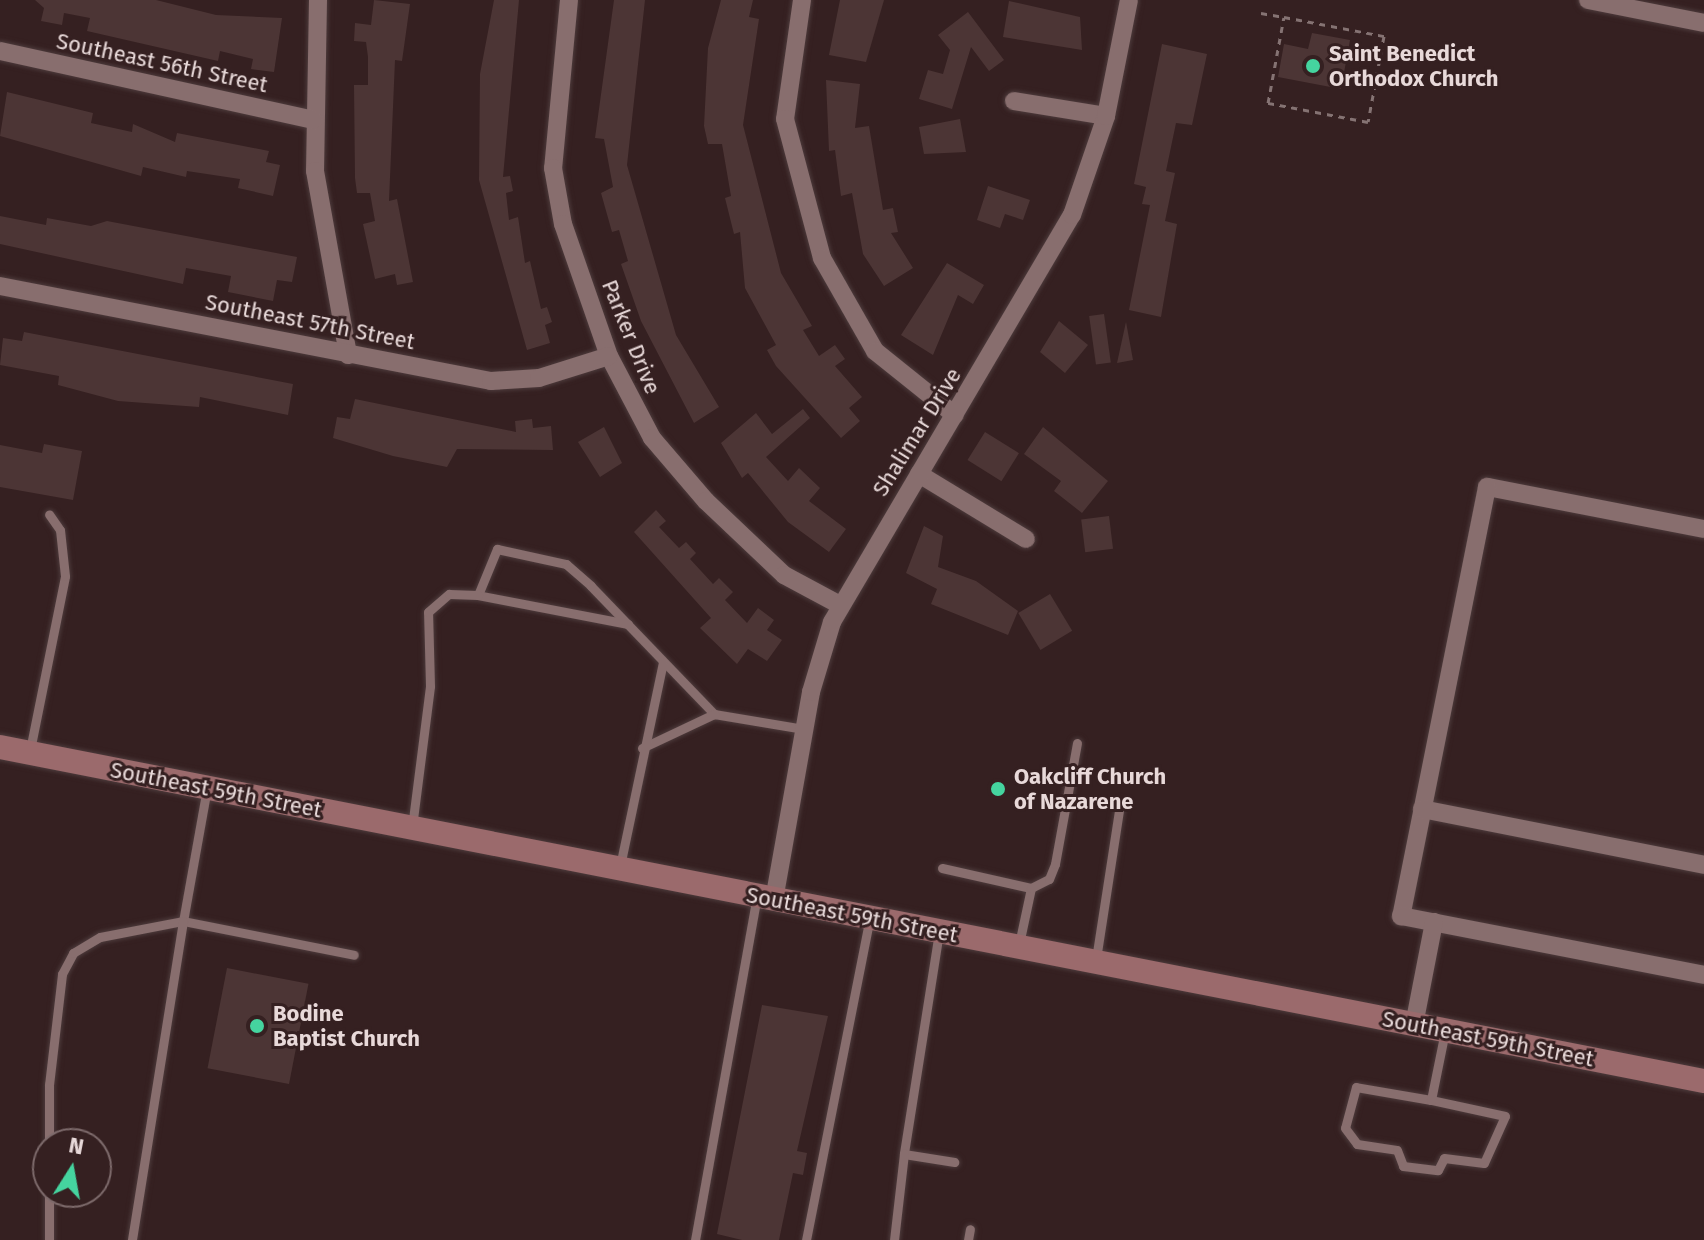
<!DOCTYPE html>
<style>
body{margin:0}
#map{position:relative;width:1704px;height:1240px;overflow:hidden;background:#352021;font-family:"Fira Sans",sans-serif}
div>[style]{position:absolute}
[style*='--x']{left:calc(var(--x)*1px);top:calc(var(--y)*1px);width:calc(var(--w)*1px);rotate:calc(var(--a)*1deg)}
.building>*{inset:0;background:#4c3535;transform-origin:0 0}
.path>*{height:3px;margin-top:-1.5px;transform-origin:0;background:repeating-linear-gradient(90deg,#857373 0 6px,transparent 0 12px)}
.roads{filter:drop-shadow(0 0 2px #4d3b3c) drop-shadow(0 0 2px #4d3b3c)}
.service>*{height:9px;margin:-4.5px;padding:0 4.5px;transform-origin:4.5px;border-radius:4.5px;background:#886e6e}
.minor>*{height:18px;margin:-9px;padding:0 9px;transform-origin:9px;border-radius:9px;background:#886e6e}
.secondary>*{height:24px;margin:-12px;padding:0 12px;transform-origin:12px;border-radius:12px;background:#9b6a6c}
.dots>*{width:22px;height:22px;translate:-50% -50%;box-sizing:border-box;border:4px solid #352021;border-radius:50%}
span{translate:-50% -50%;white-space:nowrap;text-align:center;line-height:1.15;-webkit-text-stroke:6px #352021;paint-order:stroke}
.poi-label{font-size:22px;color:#e8d9d9;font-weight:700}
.left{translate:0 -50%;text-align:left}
.street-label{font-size:22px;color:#e8d9d9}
.north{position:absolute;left:32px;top:1128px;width:80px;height:80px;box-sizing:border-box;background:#352021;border:2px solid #7d6a6b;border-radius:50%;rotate:11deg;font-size:22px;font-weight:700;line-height:32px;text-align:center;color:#e8d9d9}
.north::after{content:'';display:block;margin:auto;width:28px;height:36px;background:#45d49f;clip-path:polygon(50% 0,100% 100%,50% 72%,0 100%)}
</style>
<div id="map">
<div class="building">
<i style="clip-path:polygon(35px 0,156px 0,216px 15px,282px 18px,274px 72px,251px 69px,253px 59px,220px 51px,218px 61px,87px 31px,90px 18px,64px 13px,62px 25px,41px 21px,44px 8px)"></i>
<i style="clip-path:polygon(374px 0,410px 4px,402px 61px,395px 60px,389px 201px,397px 199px,413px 282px,397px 285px,395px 274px,375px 279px,363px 224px,375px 221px,370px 193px,357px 193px,355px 178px,354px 85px,368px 85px,368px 57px,366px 42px,354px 41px,355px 23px,371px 25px)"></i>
<i style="clip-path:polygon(494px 0,519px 0,503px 177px,510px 176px,513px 191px,506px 193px,509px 220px,518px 217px,525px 263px,530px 261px,541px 309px,547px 307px,552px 322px,545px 325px,550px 343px,527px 350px,479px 180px,480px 74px)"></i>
<i style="clip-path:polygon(614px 0,645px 0,627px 165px,676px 335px,719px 407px,694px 423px,641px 321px,621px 264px,628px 261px,619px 230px,612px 232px,601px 193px,613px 187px,604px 139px,595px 138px)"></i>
<i style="clip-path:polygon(721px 0,753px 0,749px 17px,759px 19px,743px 125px,781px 273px,812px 326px,803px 330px,819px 356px,835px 345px,845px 359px,835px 366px,862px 397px,849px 408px,860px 421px,841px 438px,776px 366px,767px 350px,776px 345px,745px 288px,740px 232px,734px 234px,725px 198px,731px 196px,722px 144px,708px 144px,704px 126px,708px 48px)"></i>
<i style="clip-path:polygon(840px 0,884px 0,866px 62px,829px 55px)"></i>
<i style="clip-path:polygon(1009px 1px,1080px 17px,1082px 50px,1003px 37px)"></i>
<i style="clip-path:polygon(968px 12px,1004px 60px,989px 71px,971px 47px,952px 109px,919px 99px,928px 70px,943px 74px,950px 50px,938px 35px)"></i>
<i style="clip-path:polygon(1312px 33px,1350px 40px,1341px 89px,1278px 77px,1284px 44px,1308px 49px)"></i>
<i style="clip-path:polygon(1162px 44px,1207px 54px,1192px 125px,1176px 123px,1166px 171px,1175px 173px,1165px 221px,1177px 224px,1161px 317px,1129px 310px,1150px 205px,1142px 204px,1146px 187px,1134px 184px)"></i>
<i style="clip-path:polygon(826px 80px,860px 84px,855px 128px,869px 126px,883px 210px,893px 208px,898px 232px,891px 233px,913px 268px,884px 286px,863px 254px,852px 193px,841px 196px,835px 150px,829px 151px)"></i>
<i style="clip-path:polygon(7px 92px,93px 113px,91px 123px,132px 132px,133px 124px,175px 142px,177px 133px,269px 151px,266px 162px,280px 165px,273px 196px,238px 188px,240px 179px,187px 171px,186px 177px,143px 167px,141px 176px,0 136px)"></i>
<i style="clip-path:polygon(960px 119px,966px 152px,924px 154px,919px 127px)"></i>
<i style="clip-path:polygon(988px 186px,1030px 200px,1023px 220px,1005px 214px,1000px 228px,977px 220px)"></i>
<i style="clip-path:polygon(0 216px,46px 225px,47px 218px,91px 226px,107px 221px,297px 257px,292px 282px,277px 280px,273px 301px,228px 292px,231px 276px,186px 268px,183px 284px,0 244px)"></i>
<i style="clip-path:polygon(947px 263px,984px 285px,973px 304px,958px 295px,933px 355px,901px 335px)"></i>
<i style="left:1104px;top:314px;width:49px;height:15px;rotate:82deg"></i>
<i style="clip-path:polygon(1059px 321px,1088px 345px,1065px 373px,1040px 352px)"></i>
<i style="clip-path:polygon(1126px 322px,1133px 360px,1117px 363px)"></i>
<i style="clip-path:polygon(24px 332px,293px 384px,288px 415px,200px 397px,199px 407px,118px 401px,58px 385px,59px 376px,0 365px,3px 338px,22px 341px)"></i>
<i style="clip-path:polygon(355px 399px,516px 432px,515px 421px,532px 419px,533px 428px,551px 426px,553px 450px,457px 449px,447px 467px,393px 456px,333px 438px,337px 417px,350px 419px)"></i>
<i style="clip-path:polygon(803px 409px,810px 418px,766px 457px,788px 481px,799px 468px,820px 488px,809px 501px,846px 529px,829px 552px,788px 522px,748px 473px,742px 478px,721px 443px,756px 413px,772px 434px)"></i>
<i style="clip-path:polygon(604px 427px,622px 463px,600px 477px,578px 442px)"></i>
<i style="clip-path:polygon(1043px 427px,1108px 481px,1082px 513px,1054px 491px,1061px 481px,1024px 454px)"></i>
<i style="left:985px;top:432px;width:40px;height:33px;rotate:32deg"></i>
<i style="clip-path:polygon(44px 444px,82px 451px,73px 500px,0 487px,0 445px,42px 453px)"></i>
<i style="clip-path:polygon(656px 510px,666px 521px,659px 527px,679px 548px,686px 542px,696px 553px,690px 559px,713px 584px,719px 578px,733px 592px,725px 600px,747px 623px,758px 608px,774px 620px,767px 630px,782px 640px,767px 661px,748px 649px,737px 664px,700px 628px,711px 618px,634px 532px)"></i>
<i style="left:1109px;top:516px;width:33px;height:28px;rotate:83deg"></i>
<i style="clip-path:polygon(924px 526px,943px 536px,938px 567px,976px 581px,1018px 611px,1008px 635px,931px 604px,937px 589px,906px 573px)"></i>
<i style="left:1050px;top:594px;width:43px;height:37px;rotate:59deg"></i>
<i style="left:227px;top:968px;width:83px;height:102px;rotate:11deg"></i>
<i style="clip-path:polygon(762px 1005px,828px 1016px,797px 1151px,807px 1153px,803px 1175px,793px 1173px,779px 1240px,742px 1240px,717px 1234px)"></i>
</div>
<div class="path">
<i style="--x:1261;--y:13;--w:23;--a:10"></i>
<i style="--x:1284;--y:17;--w:102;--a:10.8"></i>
<i style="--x:1384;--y:36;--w:87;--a:100.5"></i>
<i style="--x:1368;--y:122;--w:102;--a:-169.2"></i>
<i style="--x:1268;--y:103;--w:87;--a:-79.5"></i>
</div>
<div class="roads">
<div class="service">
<i style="--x:628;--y:624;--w:153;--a:-169.1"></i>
<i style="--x:478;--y:595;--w:50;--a:-67.6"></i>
<i style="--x:497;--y:549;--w:71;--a:12.3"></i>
<i style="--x:566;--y:564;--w:33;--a:41"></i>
<i style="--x:591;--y:586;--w:178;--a:46.1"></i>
<i style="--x:714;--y:714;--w:91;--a:9.5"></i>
<i style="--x:642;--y:748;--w:80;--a:-25.3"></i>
<i style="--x:30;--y:750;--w:177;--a:-78.6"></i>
<i style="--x:65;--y:576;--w:46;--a:-96.2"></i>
<i style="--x:60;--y:530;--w:19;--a:-125"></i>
<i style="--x:207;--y:788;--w:135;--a:100.2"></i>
<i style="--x:183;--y:921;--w:174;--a:11.2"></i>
<i style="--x:412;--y:827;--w:142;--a:-82.7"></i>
<i style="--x:430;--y:686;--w:74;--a:-91.5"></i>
<i style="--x:428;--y:612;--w:28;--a:-41"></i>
<i style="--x:449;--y:594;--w:29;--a:2"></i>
<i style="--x:620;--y:866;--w:208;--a:-78.1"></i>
<i style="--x:942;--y:868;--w:91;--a:12.7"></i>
<i style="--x:939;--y:932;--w:225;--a:99"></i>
<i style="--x:904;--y:1154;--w:51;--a:9.1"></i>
<i style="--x:1019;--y:944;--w:57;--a:-77.9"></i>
<i style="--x:1031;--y:888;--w:20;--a:-27"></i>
<i style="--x:1049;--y:879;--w:16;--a:-68"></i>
<i style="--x:1055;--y:864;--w:123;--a:-79.7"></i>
<i style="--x:1096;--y:959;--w:157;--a:-81.2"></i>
<i style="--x:1431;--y:1100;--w:76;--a:-170.2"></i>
<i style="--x:1356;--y:1087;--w:42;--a:105"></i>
<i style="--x:1345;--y:1128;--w:20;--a:53"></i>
<i style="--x:1357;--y:1144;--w:40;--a:8.5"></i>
<i style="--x:1397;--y:1150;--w:17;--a:69"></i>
<i style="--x:1403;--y:1166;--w:35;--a:7"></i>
<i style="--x:1438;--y:1170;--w:13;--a:-63"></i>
<i style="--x:1444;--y:1158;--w:40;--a:7.1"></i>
<i style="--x:1484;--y:1163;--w:51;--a:-65.9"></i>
<i style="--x:1505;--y:1116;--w:76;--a:-167.8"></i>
<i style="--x:1431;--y:1100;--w:70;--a:-78.5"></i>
<i style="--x:49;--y:1240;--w:155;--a:-90"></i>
<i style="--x:49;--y:1085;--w:112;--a:-83.3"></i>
<i style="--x:62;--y:974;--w:24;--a:-62"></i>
<i style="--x:73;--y:953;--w:31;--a:-31"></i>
<i style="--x:100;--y:937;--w:85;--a:-10.9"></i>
<i style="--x:183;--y:921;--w:323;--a:99.1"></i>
<i style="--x:695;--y:1240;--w:350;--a:-79.8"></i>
<i style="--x:806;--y:1240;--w:328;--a:-78.8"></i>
<i style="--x:894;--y:1240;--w:87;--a:-83.4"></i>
<i style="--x:968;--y:1240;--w:11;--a:-80"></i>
</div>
<div class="minor">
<i style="--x:318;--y:0;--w:171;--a:91"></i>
<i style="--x:315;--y:171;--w:187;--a:79.8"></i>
<i style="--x:569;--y:0;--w:169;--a:95.4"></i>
<i style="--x:553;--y:168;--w:57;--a:79.9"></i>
<i style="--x:563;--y:224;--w:140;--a:70.8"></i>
<i style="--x:609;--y:356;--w:93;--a:62.3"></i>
<i style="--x:652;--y:438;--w:83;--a:49.4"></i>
<i style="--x:706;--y:501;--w:108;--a:43.5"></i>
<i style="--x:784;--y:575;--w:64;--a:28.2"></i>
<i style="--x:802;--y:0;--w:120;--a:98.1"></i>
<i style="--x:785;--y:119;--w:144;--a:75.1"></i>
<i style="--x:822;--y:258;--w:107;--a:60.3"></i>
<i style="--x:875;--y:351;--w:102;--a:38.7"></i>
<i style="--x:1588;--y:0;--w:118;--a:11.2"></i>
<i style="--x:0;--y:51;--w:321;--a:12.4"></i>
<i style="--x:1014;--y:101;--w:93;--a:9.3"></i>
<i style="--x:0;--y:286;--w:500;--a:10.95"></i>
<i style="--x:491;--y:381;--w:48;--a:-3.6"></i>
<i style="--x:539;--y:378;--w:73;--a:-17.4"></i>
<i style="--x:919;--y:474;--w:125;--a:31.3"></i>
<i style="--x:1704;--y:529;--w:221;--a:-169"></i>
<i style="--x:1487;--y:487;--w:438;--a:101.3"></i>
<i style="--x:1401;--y:916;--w:309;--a:11"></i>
<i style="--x:1422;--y:809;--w:288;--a:11.2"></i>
<i style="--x:774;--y:900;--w:211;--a:-79.9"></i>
<i style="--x:811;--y:692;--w:73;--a:-73.3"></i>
<i style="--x:832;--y:622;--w:472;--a:-59.5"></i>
<i style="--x:1072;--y:215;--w:105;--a:-71"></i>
<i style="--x:1106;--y:116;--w:118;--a:-78.8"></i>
<i style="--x:1414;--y:1025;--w:105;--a:-79"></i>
</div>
<div class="secondary">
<i style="--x:0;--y:747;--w:1736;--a:11.09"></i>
</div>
</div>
<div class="dots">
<i style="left:1313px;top:66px;background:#45d49f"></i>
<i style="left:998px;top:789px;background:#45d49f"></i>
<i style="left:257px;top:1026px;background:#45d49f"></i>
</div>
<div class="poi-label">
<span class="left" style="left:1329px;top:66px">Saint Benedict<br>Orthodox Church</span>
<span class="left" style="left:1014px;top:789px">Oakcliff Church<br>of Nazarene</span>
<span class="left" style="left:273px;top:1026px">Bodine<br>Baptist Church</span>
</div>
<div class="street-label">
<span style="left:162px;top:63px;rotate:12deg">Southeast 56th Street</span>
<span style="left:310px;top:322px;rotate:11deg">Southeast 57th Street</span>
<span style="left:631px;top:337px;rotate:68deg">Parker Drive</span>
<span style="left:917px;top:432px;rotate:-58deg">Shalimar Drive</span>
<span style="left:216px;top:790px;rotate:11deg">Southeast 59th Street</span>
<span style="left:852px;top:915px;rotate:11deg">Southeast 59th Street</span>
<span style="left:1488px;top:1039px;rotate:11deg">Southeast 59th Street</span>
</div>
<div class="north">N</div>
</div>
